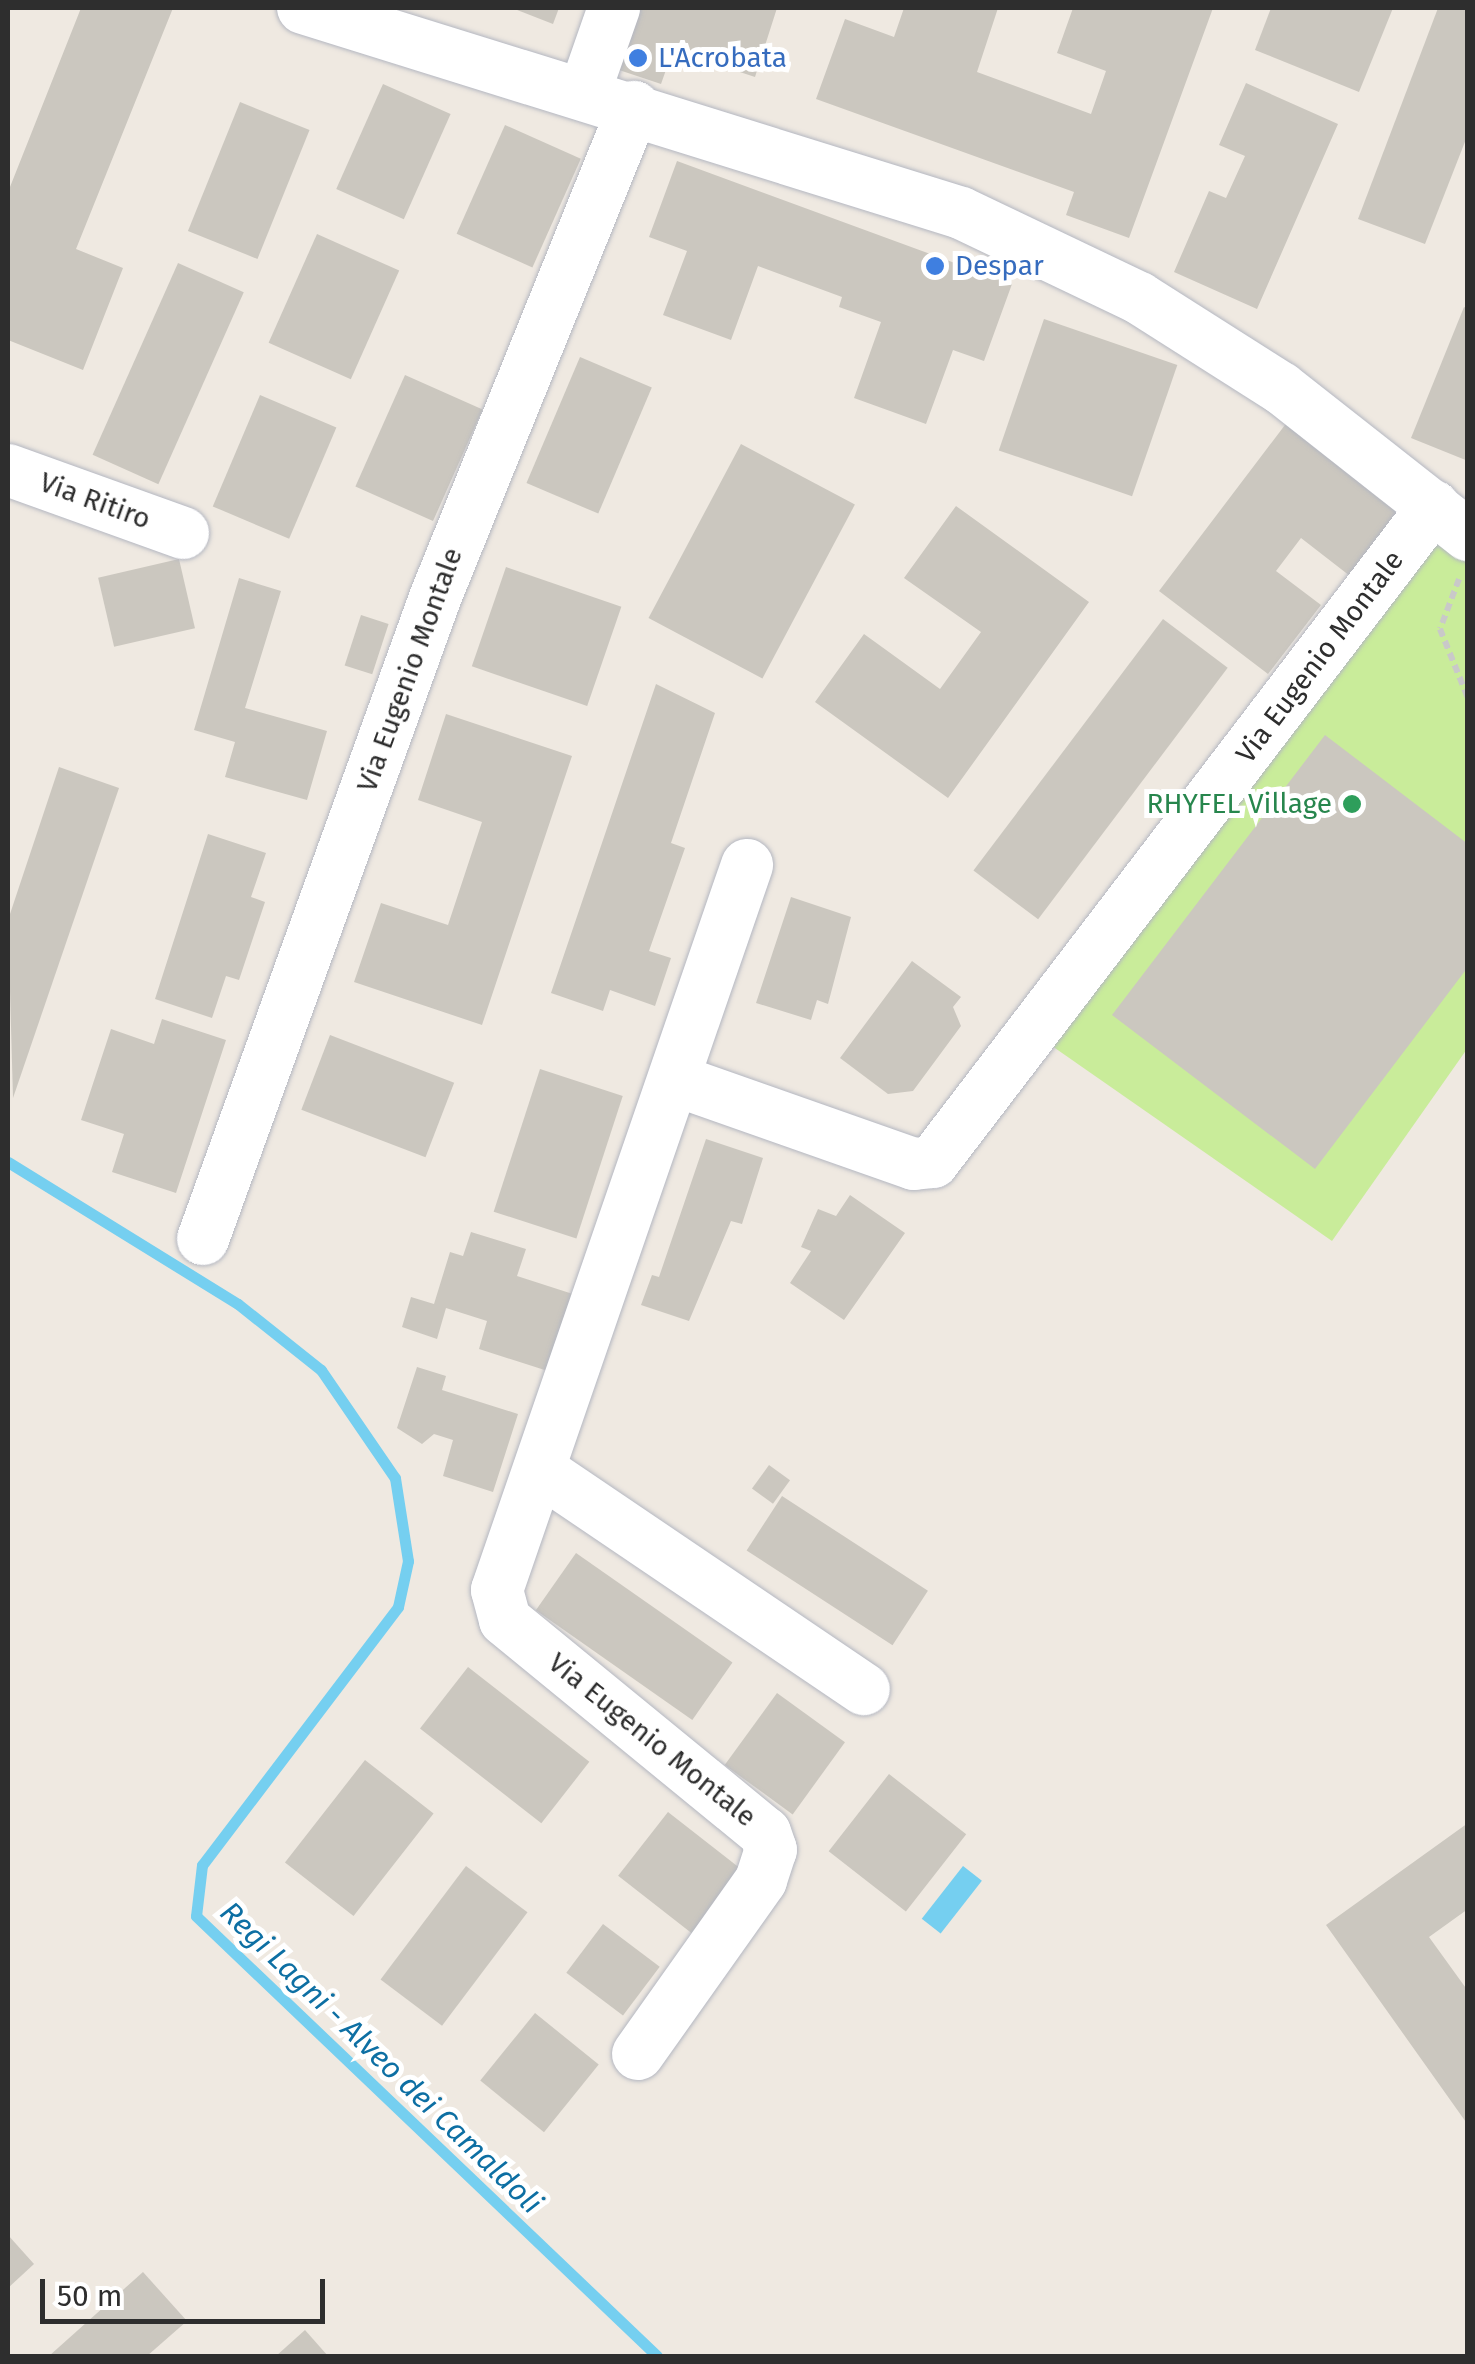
<!DOCTYPE html>
<style>
body{margin:0}
#map{position:relative;width:1475px;height:2364px;overflow:hidden;background:#efe9e1;font-family:"Fira Sans",sans-serif}
div>[style]{position:absolute}
[style*='--x']{left:calc(var(--x)*1px);top:calc(var(--y)*1px);width:calc(var(--w)*1px);rotate:calc(var(--a)*1deg)}
.pitch>*{inset:0;background:#c9ec9a}
.water>*{inset:0;background:#75cff0;transform-origin:0 0}
.stream>*{height:11px;margin:-5.5px;padding:0 5.5px;transform-origin:5.5px;border-radius:5.5px;background:#75cff0}
.building>*{inset:0;background:#cbc7bf;transform-origin:0 0}
.path>*{height:6px;margin-top:-3px;transform-origin:0;background:repeating-linear-gradient(90deg,#c9c9c9 0 8px,transparent 0 13px)}
.roads{filter:drop-shadow(0 0 2px #b4b7c1) drop-shadow(0 0 2px #b4b7c1)}
.minor>*{height:52px;margin:-26px;padding:0 26px;transform-origin:26px;border-radius:26px;background:#fff}
.dots>*{width:28px;height:28px;translate:-50% -50%;box-sizing:border-box;border:5px solid #fff;border-radius:50%}
span{translate:-50% -50%;white-space:nowrap;text-align:center;line-height:1.15;-webkit-text-stroke:10px #fff;paint-order:stroke}
.shop-label{font-size:28px;color:#366cbe}
.left{translate:0 -50%;text-align:left}
.street-label{font-size:28px;color:#2e2e2e}
.leisure-label{font-size:28px;color:#27864d}
.right{translate:-100% -50%;text-align:right}
.water-label{font-size:30px;color:#0d6fa3;font-style:italic}
.frame{position:absolute;inset:0;border:10px solid #2e2e2e;pointer-events:none}
.scale{position:absolute;left:40px;top:2279px;width:285px;height:45px;box-sizing:border-box;border:5px solid #2e2e2e;border-top:0;padding-left:12px;font-size:30px;line-height:35px;white-space:nowrap;color:#2e2e2e;-webkit-text-stroke:8px #fff;paint-order:stroke}
</style>
<div id="map">
<div class="pitch">
<i style="clip-path:polygon(1437px 539px,1467px 562px,1467px 1049px,1332px 1241px,1052px 1046px)"></i>
</div>
<div class="water">
<i style="left:963px;top:1866px;width:24px;height:67px;rotate:38deg"></i>
</div>
<div class="stream">
<i style="--x:8;--y:1162;--w:270;--a:31.7"></i>
<i style="--x:238;--y:1304;--w:106;--a:38.5"></i>
<i style="--x:321;--y:1370;--w:131;--a:55.6"></i>
<i style="--x:395;--y:1478;--w:84;--a:81.1"></i>
<i style="--x:408;--y:1561;--w:47;--a:102.3"></i>
<i style="--x:398;--y:1607;--w:324;--a:127.2"></i>
<i style="--x:202;--y:1865;--w:51;--a:96.7"></i>
<i style="--x:196;--y:1916;--w:637;--a:43.66"></i>
</div>
<div class="building">
<i style="clip-path:polygon(81px 8px,173px 8px,76px 249px,123px 268px,83px 370px,8px 340px,8px 192px)"></i>
<i style="clip-path:polygon(512px 8px,559px 8px,553px 24px)"></i>
<i style="clip-path:polygon(630px 8px,777px 8px,755px 77px,673px 50px,661px 84px,610px 67px)"></i>
<i style="clip-path:polygon(904px 8px,998px 8px,977px 72px,1091px 114px,1106px 71px,1057px 53px,1073px 8px,1213px 8px,1129px 238px,1066px 215px,1074px 192px,816px 99px,845px 19px,894px 37px)"></i>
<i style="clip-path:polygon(1271px 8px,1393px 8px,1359px 92px,1255px 50px)"></i>
<i style="clip-path:polygon(1438px 8px,1468px 8px,1468px 134px,1425px 244px,1358px 219px)"></i>
<i style="clip-path:polygon(1246px 83px,1338px 124px,1257px 309px,1174px 272px,1209px 191px,1226px 198px,1245px 156px,1219px 145px)"></i>
<i style="left:383px;top:84px;width:74px;height:115px;rotate:24deg"></i>
<i style="left:240px;top:102px;width:75px;height:139px;rotate:22deg"></i>
<i style="left:505px;top:125px;width:83px;height:119px;rotate:24deg"></i>
<i style="clip-path:polygon(677px 161px,1012px 284px,984px 361px,953px 350px,926px 424px,854px 398px,881px 322px,839px 307px,842px 297px,758px 266px,731px 340px,663px 315px,687px 251px,649px 237px)"></i>
<i style="left:317px;top:234px;width:90px;height:119px;rotate:24deg"></i>
<i style="left:178px;top:263px;width:72px;height:210px;rotate:24deg"></i>
<i style="clip-path:polygon(1464px 307px,1468px 309px,1468px 461px,1411px 438px)"></i>
<i style="left:1044px;top:319px;width:141px;height:139px;rotate:19deg"></i>
<i style="left:580px;top:357px;width:78px;height:137px;rotate:23deg"></i>
<i style="left:405px;top:375px;width:85px;height:122px;rotate:24deg"></i>
<i style="left:260px;top:395px;width:83px;height:121px;rotate:23deg"></i>
<i style="clip-path:polygon(1288px 421px,1402px 508px,1350px 576px,1301px 538px,1276px 571px,1321px 605px,1268px 674px,1159px 591px)"></i>
<i style="left:741px;top:444px;width:129px;height:197px;rotate:28deg"></i>
<i style="clip-path:polygon(956px 506px,1089px 602px,948px 798px,815px 702px,864px 634px,940px 689px,981px 632px,904px 578px)"></i>
<i style="left:179px;top:559px;width:71px;height:83px;rotate:77deg"></i>
<i style="left:506px;top:567px;width:122px;height:105px;rotate:19deg"></i>
<i style="clip-path:polygon(239px 578px,281px 591px,245px 708px,327px 731px,307px 800px,225px 777px,235px 742px,194px 730px)"></i>
<i style="left:361px;top:615px;width:29px;height:53px;rotate:18deg"></i>
<i style="left:1163px;top:619px;width:81px;height:315px;rotate:37deg"></i>
<i style="clip-path:polygon(656px 684px,715px 713px,671px 843px,685px 848px,649px 951px,671px 958px,655px 1006px,610px 990px,603px 1011px,551px 993px)"></i>
<i style="clip-path:polygon(446px 714px,572px 756px,482px 1025px,354px 982px,381px 903px,448px 925px,482px 822px,418px 800px)"></i>
<i style="clip-path:polygon(1325px 735px,1468px 844px,1468px 967px,1315px 1169px,1112px 1015px)"></i>
<i style="clip-path:polygon(59px 767px,119px 788px,13px 1098px,8px 920px)"></i>
<i style="clip-path:polygon(208px 834px,266px 853px,251px 897px,265px 902px,239px 980px,226px 976px,212px 1018px,155px 999px)"></i>
<i style="clip-path:polygon(791px 897px,851px 917px,828px 1004px,817px 1000px,811px 1020px,756px 1003px)"></i>
<i style="clip-path:polygon(912px 961px,961px 997px,953px 1007px,961px 1026px,913px 1091px,888px 1094px,840px 1058px)"></i>
<i style="clip-path:polygon(162px 1019px,226px 1040px,176px 1193px,112px 1172px,124px 1134px,81px 1120px,111px 1029px,154px 1044px)"></i>
<i style="left:330px;top:1035px;width:133px;height:80px;rotate:21deg"></i>
<i style="left:540px;top:1069px;width:87px;height:150px;rotate:18deg"></i>
<i style="clip-path:polygon(706px 1139px,763px 1158px,742px 1224px,731px 1221px,689px 1321px,641px 1305px,652px 1275px,659px 1277px)"></i>
<i style="clip-path:polygon(850px 1195px,905px 1233px,844px 1320px,790px 1283px,811px 1251px,801px 1247px,818px 1209px,836px 1216px)"></i>
<i style="clip-path:polygon(471px 1232px,526px 1249px,517px 1276px,579px 1296px,554px 1373px,479px 1349px,487px 1321px,446px 1308px,437px 1339px,402px 1327px,411px 1297px,434px 1304px,450px 1252px,463px 1256px)"></i>
<i style="clip-path:polygon(417px 1367px,446px 1376px,442px 1390px,518px 1414px,493px 1492px,443px 1476px,453px 1440px,434px 1434px,422px 1444px,397px 1428px)"></i>
<i style="left:769px;top:1465px;width:26px;height:29px;rotate:36deg"></i>
<i style="left:782px;top:1496px;width:174px;height:65px;rotate:33deg"></i>
<i style="left:576px;top:1553px;width:191px;height:70px;rotate:35deg"></i>
<i style="left:468px;top:1667px;width:154px;height:78px;rotate:38deg"></i>
<i style="left:777px;top:1693px;width:84px;height:89px;rotate:36deg"></i>
<i style="left:365px;top:1760px;width:87px;height:130px;rotate:38deg"></i>
<i style="left:889px;top:1774px;width:98px;height:98px;rotate:38deg"></i>
<i style="left:668px;top:1812px;width:93px;height:81px;rotate:38deg"></i>
<i style="clip-path:polygon(1468px 1823px,1468px 1909px,1429px 1937px,1468px 1991px,1468px 2125px,1326px 1925px)"></i>
<i style="left:466px;top:1866px;width:77px;height:142px;rotate:37deg"></i>
<i style="left:603px;top:1924px;width:71px;height:61px;rotate:37deg"></i>
<i style="left:535px;top:2013px;width:82px;height:87px;rotate:39deg"></i>
<i style="clip-path:polygon(8px 2235px,34px 2264px,8px 2288px)"></i>
<i style="clip-path:polygon(143px 2272px,187px 2321px,147px 2356px,49px 2356px)"></i>
<i style="clip-path:polygon(305px 2330px,328px 2356px,276px 2356px)"></i>
</div>
<div class="path">
<i style="--x:1459;--y:579;--w:53;--a:110.8"></i>
<i style="--x:1440;--y:629;--w:74;--a:67.9"></i>
</div>
<div class="roads">
<div class="minor">
<i style="--x:303;--y:8;--w:689;--a:17.3"></i>
<i style="--x:961;--y:213;--w:197;--a:25.5"></i>
<i style="--x:1139;--y:298;--w:168;--a:32.4"></i>
<i style="--x:1281;--y:388;--w:238;--a:38.2"></i>
<i style="--x:585;--y:91;--w:88;--a:-70.7"></i>
<i style="--x:8;--y:470;--w:186;--a:19.8"></i>
<i style="--x:675;--y:1080;--w:253;--a:19.4"></i>
<i style="--x:914;--y:1164;--w:19;--a:-6"></i>
<i style="--x:933;--y:1162;--w:825;--a:-52.63"></i>
<i style="--x:203;--y:1239;--w:682;--a:-70.1"></i>
<i style="--x:435;--y:598;--w:530;--a:-67.94"></i>
<i style="--x:540;--y:1470;--w:391;--a:34.1"></i>
<i style="--x:638;--y:2054;--w:213;--a:-54.7"></i>
<i style="--x:761;--y:1880;--w:32;--a:-72"></i>
<i style="--x:771;--y:1850;--w:18;--a:-109"></i>
<i style="--x:765;--y:1833;--w:336;--a:-140.7"></i>
<i style="--x:505;--y:1620;--w:31;--a:-105"></i>
<i style="--x:497;--y:1590;--w:767;--a:-70.97"></i>
</div>
</div>
<div class="dots">
<i style="left:638px;top:58px;background:#3f7fe0"></i>
<i style="left:935px;top:266px;background:#3f7fe0"></i>
<i style="left:1352px;top:804px;background:#2e9e5b"></i>
</div>
<div class="shop-label">
<span class="left" style="left:658px;top:58px">L'Acrobata</span>
<span class="left" style="left:955px;top:266px">Despar</span>
</div>
<div class="street-label">
<span style="left:95px;top:501px;rotate:20deg">Via Ritiro</span>
<span style="left:1320px;top:657px;rotate:-53deg">Via Eugenio Montale</span>
<span style="left:410px;top:670px;rotate:-70deg">Via Eugenio Montale</span>
<span style="left:652px;top:1740px;rotate:39deg">Via Eugenio Montale</span>
</div>
<div class="leisure-label">
<span class="right" style="left:1332px;top:804px">RHYFEL Village</span>
</div>
<div class="water-label">
<span style="left:381px;top:2058px;rotate:44deg">Regi Lagni - Alveo dei Camaldoli</span>
</div>
<div class="frame"></div>
<div class="scale">50 m</div>
</div>
